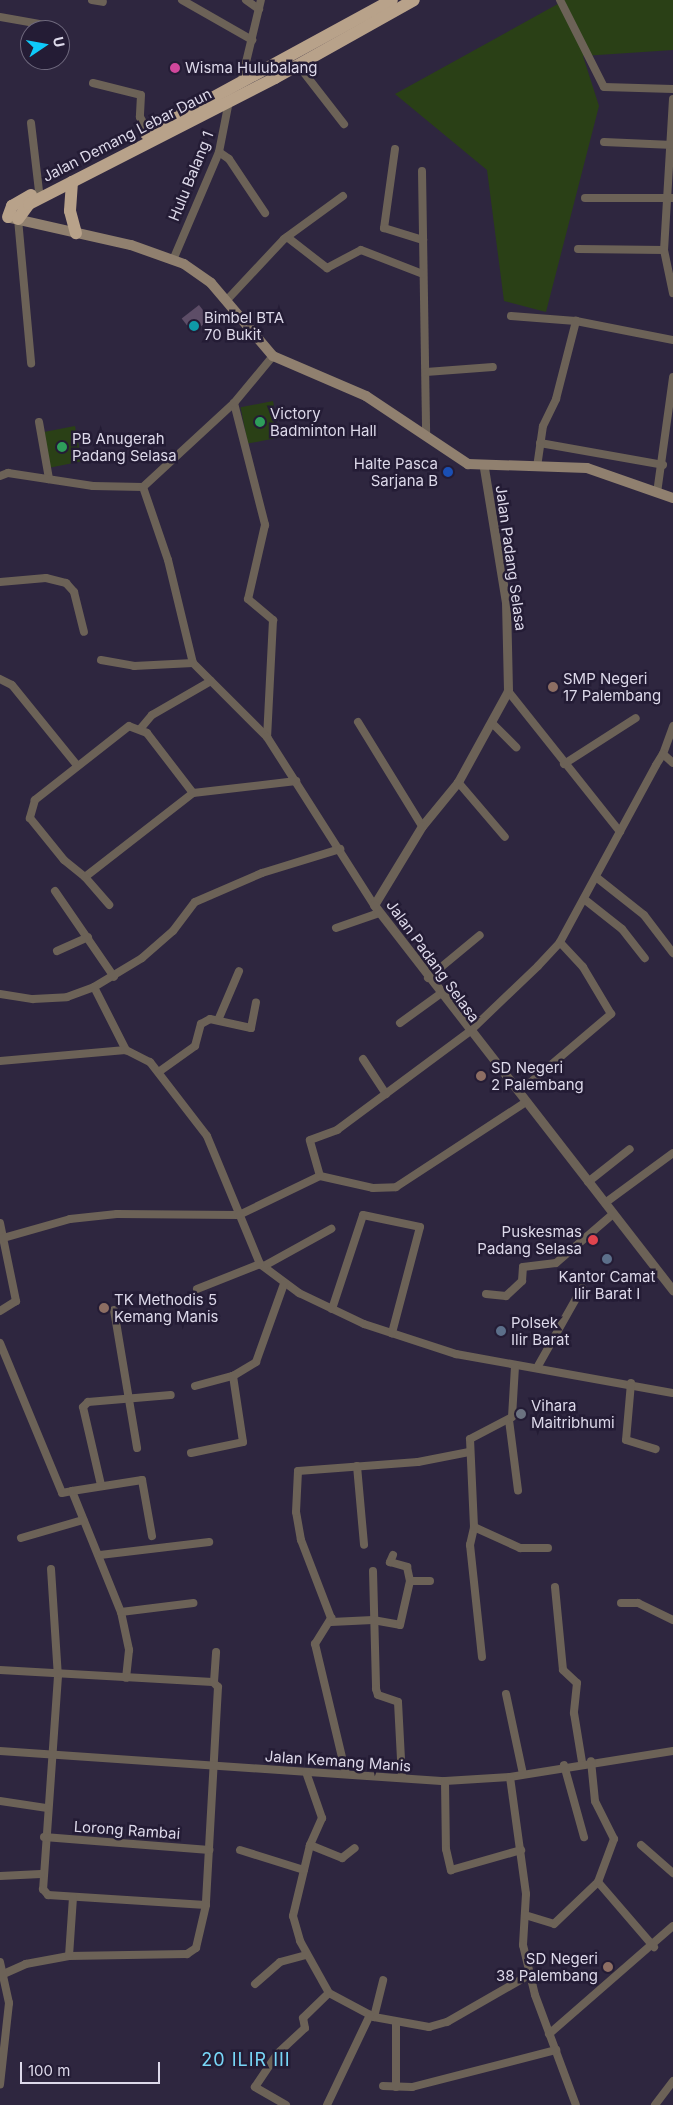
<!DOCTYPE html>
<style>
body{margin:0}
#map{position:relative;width:673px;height:2105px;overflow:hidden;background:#2e263f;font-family:Inter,sans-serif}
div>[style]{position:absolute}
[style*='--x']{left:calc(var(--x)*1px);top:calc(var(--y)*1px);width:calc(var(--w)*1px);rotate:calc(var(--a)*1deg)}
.green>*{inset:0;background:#2a4016;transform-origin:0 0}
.building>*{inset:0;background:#5d4d67;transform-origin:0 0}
.minor>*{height:8px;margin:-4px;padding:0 4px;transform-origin:4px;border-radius:4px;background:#6c6257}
.tertiary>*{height:9px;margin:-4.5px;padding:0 4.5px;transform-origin:4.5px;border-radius:4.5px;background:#6c6257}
.secondary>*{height:10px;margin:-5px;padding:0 5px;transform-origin:5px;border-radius:5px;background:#90806f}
.trunk>*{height:12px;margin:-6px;padding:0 6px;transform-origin:6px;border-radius:6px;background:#b8a28a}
.dots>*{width:14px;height:14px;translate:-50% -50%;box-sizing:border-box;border:2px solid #241c35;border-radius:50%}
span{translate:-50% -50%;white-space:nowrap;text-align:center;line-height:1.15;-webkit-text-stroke:5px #241c35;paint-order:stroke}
.poi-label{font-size:15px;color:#ddd9ea}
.left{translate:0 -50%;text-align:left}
.right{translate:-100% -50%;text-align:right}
.street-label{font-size:15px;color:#ddd9ea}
.quarter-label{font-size:18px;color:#78d6f7;letter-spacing:1px}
.north{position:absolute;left:20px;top:20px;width:50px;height:50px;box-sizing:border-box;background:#241c35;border:1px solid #6e687d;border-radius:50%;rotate:78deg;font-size:14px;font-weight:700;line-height:20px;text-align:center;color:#ddd9ea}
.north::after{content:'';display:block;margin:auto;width:18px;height:22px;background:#0ecafa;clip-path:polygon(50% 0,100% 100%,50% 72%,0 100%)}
.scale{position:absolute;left:20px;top:2062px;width:140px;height:22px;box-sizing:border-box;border:2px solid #ddd9ea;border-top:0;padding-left:6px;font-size:15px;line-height:18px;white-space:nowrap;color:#ddd9ea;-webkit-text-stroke:4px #241c35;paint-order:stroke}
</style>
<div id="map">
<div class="green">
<i style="clip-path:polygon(565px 0,673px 0,673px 50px,583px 56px,599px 106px,546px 312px,504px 301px,487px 170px,395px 94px)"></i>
<i style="left:273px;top:401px;width:37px;height:33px;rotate:79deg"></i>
<i style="left:75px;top:426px;width:36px;height:33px;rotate:79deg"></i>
</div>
<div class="building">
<i style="left:199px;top:305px;width:18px;height:22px;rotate:52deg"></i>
</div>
<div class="minor">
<i style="--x:92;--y:0;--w:11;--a:10"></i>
<i style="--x:182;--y:0;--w:81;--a:29.7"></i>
<i style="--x:246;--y:0;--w:16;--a:35"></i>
<i style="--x:560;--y:0;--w:97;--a:63.2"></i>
<i style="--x:604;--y:87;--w:69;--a:1.7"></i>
<i style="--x:0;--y:17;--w:47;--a:9.9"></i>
<i style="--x:298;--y:65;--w:75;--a:52.1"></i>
<i style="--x:93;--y:83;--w:49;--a:14"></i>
<i style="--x:141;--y:95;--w:22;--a:93"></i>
<i style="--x:140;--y:117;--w:18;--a:61"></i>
<i style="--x:241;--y:83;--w:85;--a:-76.5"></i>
<i style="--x:673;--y:99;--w:151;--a:93.4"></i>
<i style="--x:664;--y:250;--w:44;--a:78.2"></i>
<i style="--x:31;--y:123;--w:68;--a:83.3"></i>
<i style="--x:604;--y:142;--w:69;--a:2.5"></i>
<i style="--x:395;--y:149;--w:80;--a:97.9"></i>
<i style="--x:384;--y:228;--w:41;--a:17.1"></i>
<i style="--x:219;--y:152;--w:12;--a:35"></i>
<i style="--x:229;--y:159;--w:65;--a:56.3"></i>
<i style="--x:422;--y:171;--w:264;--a:89.1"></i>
<i style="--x:585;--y:198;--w:88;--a:0"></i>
<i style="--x:18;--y:219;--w:145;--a:84.8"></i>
<i style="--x:287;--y:237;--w:51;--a:37.8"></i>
<i style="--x:327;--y:268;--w:38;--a:-28"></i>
<i style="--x:361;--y:250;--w:66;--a:21.2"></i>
<i style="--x:578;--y:249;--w:86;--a:0.7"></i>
<i style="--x:173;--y:260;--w:117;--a:-66.9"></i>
<i style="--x:219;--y:152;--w:52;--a:-78.9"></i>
<i style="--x:226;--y:301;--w:85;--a:-46.9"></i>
<i style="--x:284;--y:239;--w:73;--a:-36.1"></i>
<i style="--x:511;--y:316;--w:65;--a:4.4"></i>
<i style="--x:576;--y:321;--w:99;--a:11.1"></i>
<i style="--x:426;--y:372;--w:67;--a:-4.3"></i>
<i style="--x:234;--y:403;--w:126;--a:75.7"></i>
<i style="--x:265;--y:525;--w:76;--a:102.9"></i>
<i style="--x:248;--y:599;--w:33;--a:40"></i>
<i style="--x:273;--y:620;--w:117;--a:92.9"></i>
<i style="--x:39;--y:422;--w:58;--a:80"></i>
<i style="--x:540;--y:443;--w:125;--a:10.1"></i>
<i style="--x:537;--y:467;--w:41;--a:-81.7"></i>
<i style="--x:543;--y:426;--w:30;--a:-64"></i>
<i style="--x:556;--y:399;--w:81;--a:-75.6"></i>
<i style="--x:0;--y:476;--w:9;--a:-21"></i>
<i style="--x:8;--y:473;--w:86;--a:8.7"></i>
<i style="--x:93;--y:486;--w:50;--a:1.1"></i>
<i style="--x:143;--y:487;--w:124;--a:-42.7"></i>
<i style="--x:234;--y:403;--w:61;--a:-50.3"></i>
<i style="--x:143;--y:487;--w:77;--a:71.1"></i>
<i style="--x:168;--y:560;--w:106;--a:76.4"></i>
<i style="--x:193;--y:663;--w:105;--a:45"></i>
<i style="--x:267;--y:737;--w:199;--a:57.5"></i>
<i style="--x:657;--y:493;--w:117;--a:-82.1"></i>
<i style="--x:0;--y:582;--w:46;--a:-5"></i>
<i style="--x:46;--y:578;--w:21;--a:14"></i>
<i style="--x:66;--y:583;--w:12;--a:48"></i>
<i style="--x:74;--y:592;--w:41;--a:76"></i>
<i style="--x:101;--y:660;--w:34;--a:10"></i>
<i style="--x:134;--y:666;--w:59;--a:-2.9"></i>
<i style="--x:0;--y:679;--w:13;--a:27"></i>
<i style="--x:12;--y:685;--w:102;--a:51"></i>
<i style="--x:508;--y:691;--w:180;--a:51.5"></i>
<i style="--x:358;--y:722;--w:122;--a:58.4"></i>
<i style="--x:493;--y:724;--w:33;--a:45"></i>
<i style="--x:141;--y:728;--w:17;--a:-50"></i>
<i style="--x:152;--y:715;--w:68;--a:-30"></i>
<i style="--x:663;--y:754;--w:30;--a:-70"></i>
<i style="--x:564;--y:764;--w:85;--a:-32.6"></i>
<i style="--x:458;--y:782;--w:72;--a:49.5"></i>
<i style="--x:193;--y:793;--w:76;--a:-127.5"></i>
<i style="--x:147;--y:733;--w:19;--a:-159"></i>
<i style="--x:129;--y:726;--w:120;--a:141.8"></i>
<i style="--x:35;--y:800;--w:19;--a:106"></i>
<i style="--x:30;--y:818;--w:54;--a:51"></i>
<i style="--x:64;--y:860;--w:27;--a:39"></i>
<i style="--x:85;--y:877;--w:137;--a:-37.9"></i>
<i style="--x:193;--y:793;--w:104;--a:-6.6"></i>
<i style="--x:85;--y:877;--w:37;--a:49"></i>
<i style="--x:596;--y:877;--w:61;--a:38.4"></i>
<i style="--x:644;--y:915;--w:48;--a:52.7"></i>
<i style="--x:55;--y:891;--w:104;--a:55.5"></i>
<i style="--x:584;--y:899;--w:48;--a:38.3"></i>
<i style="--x:622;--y:929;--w:37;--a:52"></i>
<i style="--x:336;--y:928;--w:46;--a:-19.2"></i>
<i style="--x:57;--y:951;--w:34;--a:-24"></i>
<i style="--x:428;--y:978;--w:67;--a:-39.6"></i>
<i style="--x:94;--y:987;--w:71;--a:63.1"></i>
<i style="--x:0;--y:994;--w:33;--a:9"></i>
<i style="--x:33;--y:999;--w:34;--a:-3"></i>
<i style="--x:67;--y:997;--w:29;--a:-20"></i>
<i style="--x:94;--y:987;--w:56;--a:-31.1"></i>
<i style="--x:142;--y:958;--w:41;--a:-41.1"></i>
<i style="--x:173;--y:931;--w:36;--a:-53"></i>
<i style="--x:195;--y:902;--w:73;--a:-23.4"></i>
<i style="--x:262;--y:873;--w:82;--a:-17.1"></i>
<i style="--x:219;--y:1018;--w:51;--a:-66.9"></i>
<i style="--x:400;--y:1023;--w:49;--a:-35.9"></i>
<i style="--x:363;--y:1059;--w:42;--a:56.7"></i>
<i style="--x:0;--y:1061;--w:126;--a:-5"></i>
<i style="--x:126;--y:1050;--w:27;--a:27"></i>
<i style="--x:150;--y:1062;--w:93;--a:52.4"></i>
<i style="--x:207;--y:1136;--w:139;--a:67.5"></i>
<i style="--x:260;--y:1264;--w:49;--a:36.6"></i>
<i style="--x:299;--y:1293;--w:72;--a:25.5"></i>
<i style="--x:364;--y:1324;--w:97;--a:18.1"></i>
<i style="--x:456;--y:1354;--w:220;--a:10.2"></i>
<i style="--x:160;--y:1071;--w:43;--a:-35.5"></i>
<i style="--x:195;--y:1046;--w:23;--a:-75"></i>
<i style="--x:201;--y:1024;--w:10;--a:-29"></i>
<i style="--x:210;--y:1019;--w:42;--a:12.4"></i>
<i style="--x:251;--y:1028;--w:26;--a:-79"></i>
<i style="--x:519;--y:1092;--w:121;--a:-40.3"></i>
<i style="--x:611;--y:1014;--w:55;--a:-120.8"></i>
<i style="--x:583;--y:967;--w:34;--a:-133"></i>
<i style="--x:320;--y:1176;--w:37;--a:-106"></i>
<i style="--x:310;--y:1140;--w:29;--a:-20"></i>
<i style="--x:337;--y:1130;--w:164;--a:-36.6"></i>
<i style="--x:469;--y:1032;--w:95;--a:-43.7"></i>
<i style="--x:538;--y:966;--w:33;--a:-47"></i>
<i style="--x:560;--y:942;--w:201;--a:-61.5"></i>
<i style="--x:656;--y:765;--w:13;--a:-58"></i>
<i style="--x:663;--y:754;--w:13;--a:42"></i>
<i style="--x:588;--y:1182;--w:53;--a:-38.2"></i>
<i style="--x:605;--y:1203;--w:84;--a:-36.3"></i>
<i style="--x:0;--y:1223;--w:80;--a:78.4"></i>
<i style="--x:16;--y:1301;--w:19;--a:148"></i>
<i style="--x:0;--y:1239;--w:73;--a:-15.9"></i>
<i style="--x:70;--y:1219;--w:47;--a:-6.1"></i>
<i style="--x:117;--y:1214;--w:122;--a:0.5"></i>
<i style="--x:239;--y:1215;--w:90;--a:-25.7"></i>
<i style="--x:320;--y:1176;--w:54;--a:12.8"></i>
<i style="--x:373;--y:1188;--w:23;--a:-2"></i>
<i style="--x:396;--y:1187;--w:155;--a:-33.2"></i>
<i style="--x:264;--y:1266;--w:77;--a:-28.9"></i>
<i style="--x:197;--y:1289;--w:68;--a:-21.6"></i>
<i style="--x:486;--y:1294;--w:20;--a:6"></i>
<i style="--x:506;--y:1296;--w:22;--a:-43"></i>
<i style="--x:522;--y:1281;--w:14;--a:-86"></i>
<i style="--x:523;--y:1267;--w:33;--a:-7"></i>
<i style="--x:556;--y:1263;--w:75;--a:-40.7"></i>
<i style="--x:332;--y:1309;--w:99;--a:-71.7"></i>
<i style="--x:363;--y:1215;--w:58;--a:11.9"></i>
<i style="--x:420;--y:1227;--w:110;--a:104.8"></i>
<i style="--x:114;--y:1310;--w:140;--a:80.5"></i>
<i style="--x:0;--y:1343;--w:162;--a:67.5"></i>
<i style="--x:62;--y:1493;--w:10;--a:-11"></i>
<i style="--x:72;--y:1491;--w:131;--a:68"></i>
<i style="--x:121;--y:1612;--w:39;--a:78"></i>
<i style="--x:129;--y:1650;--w:28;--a:96"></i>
<i style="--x:538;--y:1366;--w:90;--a:-60.6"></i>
<i style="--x:631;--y:1383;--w:57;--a:95"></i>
<i style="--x:626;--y:1440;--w:31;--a:17"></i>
<i style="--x:195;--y:1386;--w:39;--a:-15"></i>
<i style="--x:233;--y:1376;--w:27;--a:-31"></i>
<i style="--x:256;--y:1362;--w:83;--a:-70.3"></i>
<i style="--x:509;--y:1420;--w:71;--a:82.7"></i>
<i style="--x:191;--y:1453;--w:53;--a:-11.9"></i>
<i style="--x:243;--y:1442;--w:67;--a:-98.6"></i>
<i style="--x:357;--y:1466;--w:79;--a:84.9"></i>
<i style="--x:101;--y:1485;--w:80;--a:-103"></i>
<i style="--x:83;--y:1407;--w:7;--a:-45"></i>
<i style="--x:88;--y:1402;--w:83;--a:-4.8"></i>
<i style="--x:72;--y:1491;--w:71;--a:-8.9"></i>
<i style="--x:142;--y:1480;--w:57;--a:79.9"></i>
<i style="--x:474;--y:1527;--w:51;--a:24.5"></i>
<i style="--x:520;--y:1548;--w:28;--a:0"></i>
<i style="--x:21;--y:1538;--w:65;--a:-16.2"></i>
<i style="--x:100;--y:1555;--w:110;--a:-6.8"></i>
<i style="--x:393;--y:1555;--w:8;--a:113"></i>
<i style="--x:390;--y:1562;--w:18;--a:16"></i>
<i style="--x:407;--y:1567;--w:14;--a:78"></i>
<i style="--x:51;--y:1569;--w:107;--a:86.3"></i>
<i style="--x:58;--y:1676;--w:214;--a:94"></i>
<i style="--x:43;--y:1889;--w:8;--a:50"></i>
<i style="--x:48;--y:1895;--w:158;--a:3.6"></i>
<i style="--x:373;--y:1571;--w:118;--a:88.5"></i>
<i style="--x:376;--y:1689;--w:6;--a:72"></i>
<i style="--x:378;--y:1695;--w:21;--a:19"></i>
<i style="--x:398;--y:1702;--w:76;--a:87"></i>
<i style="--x:555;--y:1587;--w:83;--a:84.5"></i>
<i style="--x:563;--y:1670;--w:19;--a:43"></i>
<i style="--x:577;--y:1683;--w:30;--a:96"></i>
<i style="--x:574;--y:1713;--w:50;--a:80.7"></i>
<i style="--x:621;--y:1603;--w:17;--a:0"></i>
<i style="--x:638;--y:1603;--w:39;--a:26"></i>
<i style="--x:121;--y:1612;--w:73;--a:-7.1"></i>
<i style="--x:331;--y:1622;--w:42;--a:-2.7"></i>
<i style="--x:373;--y:1620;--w:27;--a:10"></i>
<i style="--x:400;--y:1625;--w:45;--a:-77.2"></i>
<i style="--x:410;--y:1581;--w:20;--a:0"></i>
<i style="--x:482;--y:1657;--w:113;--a:-96.1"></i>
<i style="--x:470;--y:1545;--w:18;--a:-77"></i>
<i style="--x:474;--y:1527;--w:88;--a:-92.6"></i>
<i style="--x:470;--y:1439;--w:47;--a:-27.6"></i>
<i style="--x:512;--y:1417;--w:51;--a:-86.6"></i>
<i style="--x:0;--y:1670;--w:213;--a:3.2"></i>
<i style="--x:213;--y:1682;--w:7;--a:45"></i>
<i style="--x:218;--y:1687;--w:218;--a:93.2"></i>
<i style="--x:206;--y:1905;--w:44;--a:103.1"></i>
<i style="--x:196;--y:1948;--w:11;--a:146"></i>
<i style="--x:187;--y:1954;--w:118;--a:179"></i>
<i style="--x:69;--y:1956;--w:44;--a:169.5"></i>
<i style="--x:26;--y:1964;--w:24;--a:156"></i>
<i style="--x:214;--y:1682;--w:30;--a:-86"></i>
<i style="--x:506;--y:1694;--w:82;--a:78"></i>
<i style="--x:0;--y:1751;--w:446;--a:3.9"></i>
<i style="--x:445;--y:1781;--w:65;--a:-3.5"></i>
<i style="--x:510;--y:1777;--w:165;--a:-9.1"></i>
<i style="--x:564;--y:1765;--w:75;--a:74.5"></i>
<i style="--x:306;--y:1772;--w:49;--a:70.8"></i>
<i style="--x:322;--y:1818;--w:30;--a:114"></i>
<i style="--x:310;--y:1845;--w:73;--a:103.5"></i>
<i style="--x:293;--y:1916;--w:26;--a:74"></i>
<i style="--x:300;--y:1941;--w:60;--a:60.9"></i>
<i style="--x:329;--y:1993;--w:51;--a:28.1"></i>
<i style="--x:374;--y:2017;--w:56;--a:10.3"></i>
<i style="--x:429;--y:2027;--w:19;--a:-16"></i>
<i style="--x:447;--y:2022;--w:95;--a:-29.8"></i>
<i style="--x:346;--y:1774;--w:134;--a:-103.4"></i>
<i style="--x:315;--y:1644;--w:31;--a:-58"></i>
<i style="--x:331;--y:1618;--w:84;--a:-111"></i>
<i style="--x:301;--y:1540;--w:28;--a:-100"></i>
<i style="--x:296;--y:1512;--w:41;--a:-87.2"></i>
<i style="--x:298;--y:1471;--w:120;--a:-4.3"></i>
<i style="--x:418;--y:1462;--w:52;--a:-11.1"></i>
<i style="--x:510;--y:1777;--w:118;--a:82.2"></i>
<i style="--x:526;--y:1894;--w:51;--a:93.4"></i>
<i style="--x:523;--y:1945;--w:51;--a:76.5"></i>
<i style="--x:535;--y:1995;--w:117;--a:69.6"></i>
<i style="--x:445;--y:1781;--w:68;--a:89.2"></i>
<i style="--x:446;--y:1849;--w:22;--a:77"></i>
<i style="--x:451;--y:1870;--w:73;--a:-15.9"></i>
<i style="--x:0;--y:1801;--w:48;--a:8.5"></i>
<i style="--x:44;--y:1837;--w:166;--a:4.5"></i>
<i style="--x:310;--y:1845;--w:35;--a:22"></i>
<i style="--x:342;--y:1858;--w:16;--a:-38"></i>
<i style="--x:641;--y:1845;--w:43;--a:41.2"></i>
<i style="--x:240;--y:1850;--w:67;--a:17.4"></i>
<i style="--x:0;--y:1876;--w:41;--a:-2.8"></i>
<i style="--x:598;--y:1882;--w:86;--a:49.3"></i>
<i style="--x:525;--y:1915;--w:30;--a:17"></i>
<i style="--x:554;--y:1924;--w:61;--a:-43.7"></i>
<i style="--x:598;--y:1882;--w:46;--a:-69.6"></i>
<i style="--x:614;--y:1839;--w:42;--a:-116.6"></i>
<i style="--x:595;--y:1801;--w:40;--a:-95.7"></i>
<i style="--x:69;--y:1956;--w:59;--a:-86.1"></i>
<i style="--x:0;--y:1962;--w:42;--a:77.6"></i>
<i style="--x:9;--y:2003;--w:82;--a:96.3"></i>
<i style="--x:255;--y:1984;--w:33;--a:-41"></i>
<i style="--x:280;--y:1962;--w:28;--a:-15"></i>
<i style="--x:374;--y:2017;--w:38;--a:-76"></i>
<i style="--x:549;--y:2034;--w:164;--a:-41.1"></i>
<i style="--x:383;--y:2086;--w:29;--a:2"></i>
<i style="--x:412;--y:2087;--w:149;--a:-14.4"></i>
<i style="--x:396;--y:2087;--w:64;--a:-90"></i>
<i style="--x:286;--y:2105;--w:36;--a:-150"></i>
<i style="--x:255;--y:2087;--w:40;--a:-56"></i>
<i style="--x:277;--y:2054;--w:38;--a:-43"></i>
<i style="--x:305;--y:2028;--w:10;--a:-101"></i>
<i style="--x:303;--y:2018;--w:36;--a:-44"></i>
<i style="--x:327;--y:2105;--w:100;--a:-64.5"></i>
<i style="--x:655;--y:2105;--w:30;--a:-53"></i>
</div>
<div class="tertiary">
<i style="--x:484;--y:468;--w:136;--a:80.7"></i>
<i style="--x:506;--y:602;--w:89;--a:88.7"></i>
<i style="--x:508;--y:691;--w:104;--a:118.8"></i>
<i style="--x:458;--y:782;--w:57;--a:129.3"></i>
<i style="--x:422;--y:826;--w:92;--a:121.3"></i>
<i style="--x:374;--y:905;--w:488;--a:52.2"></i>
</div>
<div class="secondary">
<i style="--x:11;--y:218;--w:123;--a:12.7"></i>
<i style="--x:131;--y:245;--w:56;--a:19.7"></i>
<i style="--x:184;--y:264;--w:33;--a:35"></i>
<i style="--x:211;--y:283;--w:96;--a:49.7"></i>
<i style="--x:273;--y:356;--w:101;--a:23.3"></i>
<i style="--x:366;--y:396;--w:123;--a:33.7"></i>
<i style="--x:468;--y:464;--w:119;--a:1.9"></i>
<i style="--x:587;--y:468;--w:91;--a:19.2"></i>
</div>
<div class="trunk">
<i style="--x:146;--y:134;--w:280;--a:-28.6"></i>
<i style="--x:72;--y:182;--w:29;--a:94"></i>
<i style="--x:70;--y:211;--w:23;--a:75"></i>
<i style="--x:8;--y:217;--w:12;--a:-70"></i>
<i style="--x:12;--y:206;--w:22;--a:-30"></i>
<i style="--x:18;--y:219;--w:19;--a:-54"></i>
<i style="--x:29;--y:204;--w:276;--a:-27.1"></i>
<i style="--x:275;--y:78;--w:159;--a:-29.3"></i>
</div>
<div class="dots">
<i style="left:175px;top:68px;background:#d1479c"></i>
<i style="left:194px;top:326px;background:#0f9aa8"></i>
<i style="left:260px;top:422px;background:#2e9e5b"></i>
<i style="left:62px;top:447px;background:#2e9e5b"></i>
<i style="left:448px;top:472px;background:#1a4fb4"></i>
<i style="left:553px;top:687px;background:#8d6e63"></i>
<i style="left:481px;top:1076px;background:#8d6e63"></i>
<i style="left:593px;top:1240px;background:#e0444e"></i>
<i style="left:607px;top:1259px;background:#5c6f8a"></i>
<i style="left:104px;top:1308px;background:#8d6e63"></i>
<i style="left:501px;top:1331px;background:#5c6f8a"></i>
<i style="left:521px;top:1414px;background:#6b7280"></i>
<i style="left:608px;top:1967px;background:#8d6e63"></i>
</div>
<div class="poi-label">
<span class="left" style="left:185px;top:68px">Wisma Hulubalang</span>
<span class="left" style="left:204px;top:326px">Bimbel BTA<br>70 Bukit</span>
<span class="left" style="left:270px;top:422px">Victory<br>Badminton Hall</span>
<span class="left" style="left:72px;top:447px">PB Anugerah<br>Padang Selasa</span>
<span class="right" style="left:438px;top:472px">Halte Pasca<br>Sarjana B</span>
<span class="left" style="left:563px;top:687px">SMP Negeri<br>17 Palembang</span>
<span class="left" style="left:491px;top:1076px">SD Negeri<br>2 Palembang</span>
<span class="right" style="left:582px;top:1240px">Puskesmas<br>Padang Selasa</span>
<span style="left:607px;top:1285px">Kantor Camat<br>Ilir Barat I</span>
<span class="left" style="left:114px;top:1308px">TK Methodis 5<br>Kemang Manis</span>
<span class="left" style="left:511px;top:1331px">Polsek<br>Ilir Barat</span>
<span class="left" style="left:531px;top:1414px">Vihara<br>Maitribhumi</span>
<span class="right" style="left:598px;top:1967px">SD Negeri<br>38 Palembang</span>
</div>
<div class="street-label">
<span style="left:127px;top:135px;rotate:-27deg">Jalan Demang Lebar Daun</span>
<span style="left:191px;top:176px;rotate:-68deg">Hulu Balang 1</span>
<span style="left:511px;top:558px;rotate:82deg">Jalan Padang Selasa</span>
<span style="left:433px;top:961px;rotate:54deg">Jalan Padang Selasa</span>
<span style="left:338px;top:1761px;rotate:4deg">Jalan Kemang Manis</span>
<span style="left:127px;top:1830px;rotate:4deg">Lorong Rambai</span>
</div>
<div class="quarter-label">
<span style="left:246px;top:2060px">20 ILIR III</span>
</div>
<div class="north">U</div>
<div class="scale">100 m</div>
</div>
